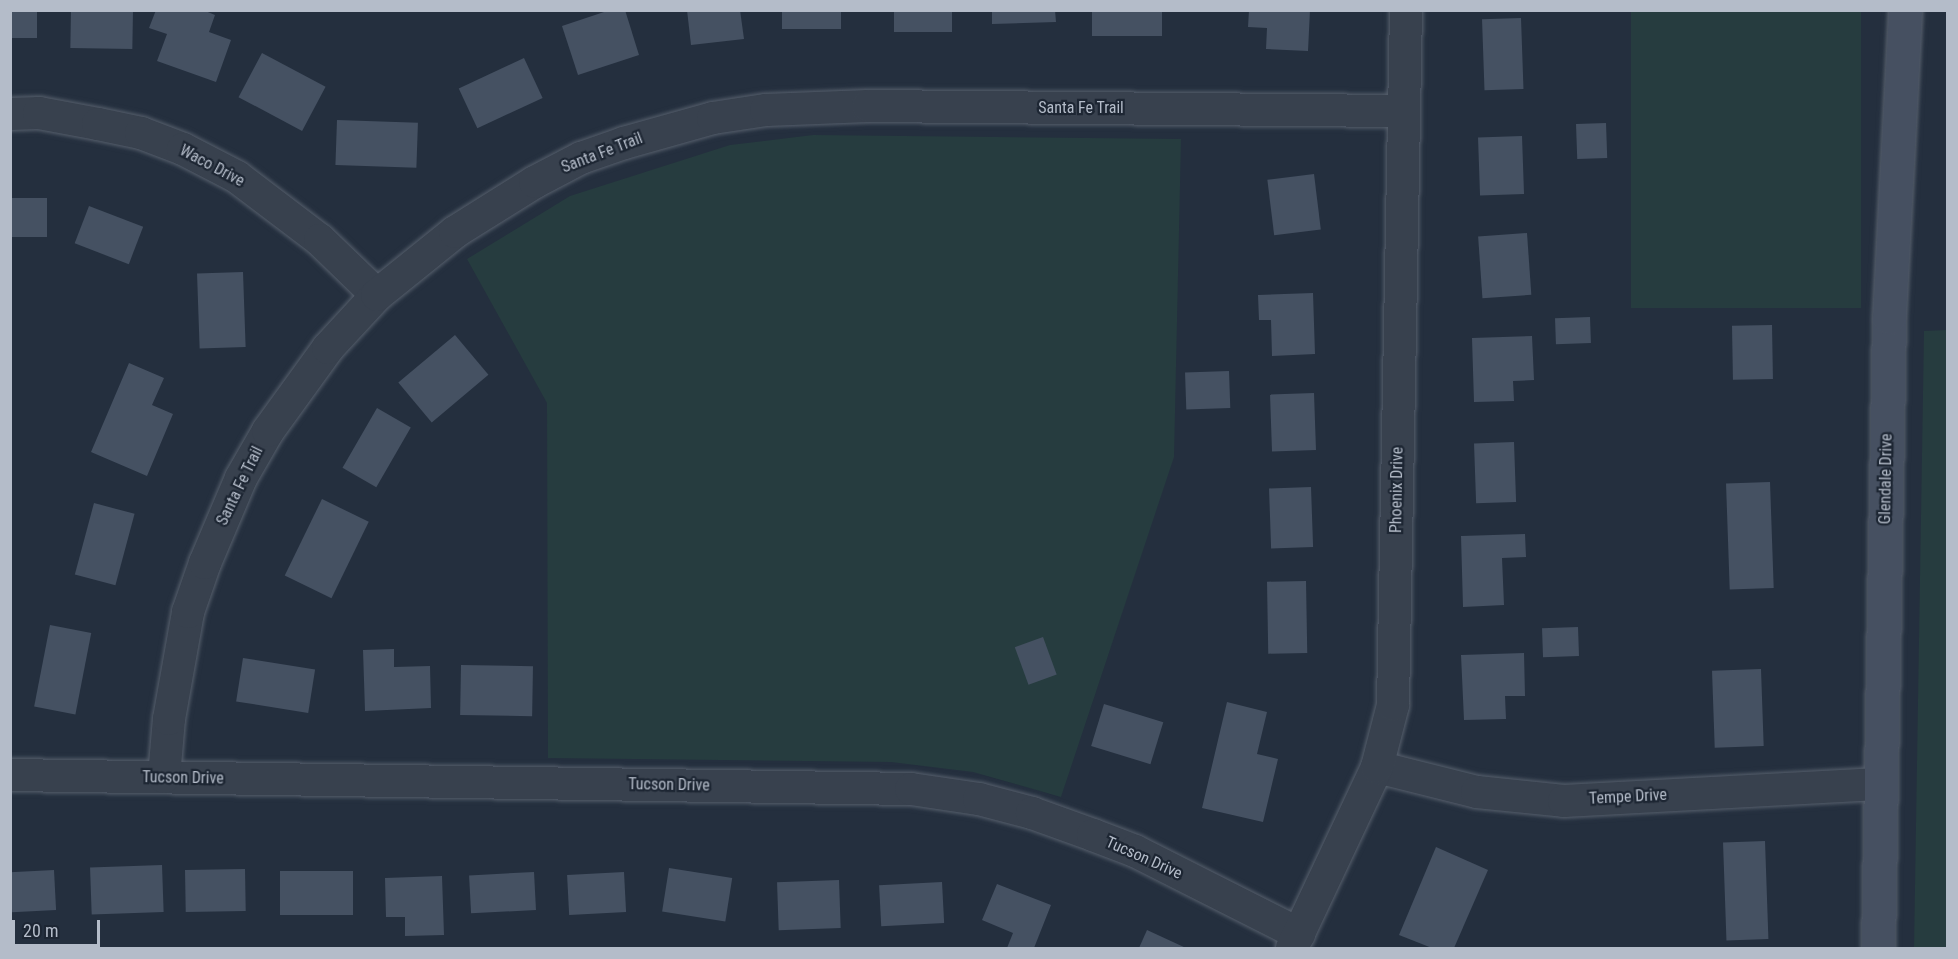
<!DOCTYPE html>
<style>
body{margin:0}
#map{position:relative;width:1958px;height:959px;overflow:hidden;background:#242f3e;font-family:"Roboto Condensed",sans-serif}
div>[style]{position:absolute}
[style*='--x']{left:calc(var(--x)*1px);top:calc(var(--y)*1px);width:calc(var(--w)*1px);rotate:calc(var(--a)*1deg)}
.green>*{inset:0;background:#263c3f;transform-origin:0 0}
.building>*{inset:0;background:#455162;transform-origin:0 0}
.roads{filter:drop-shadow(0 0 2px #565f6c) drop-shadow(0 0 2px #565f6c)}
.street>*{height:32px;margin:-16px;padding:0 16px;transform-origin:16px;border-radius:16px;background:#38414e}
.secondary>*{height:33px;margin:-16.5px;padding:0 16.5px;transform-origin:16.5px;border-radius:16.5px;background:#465061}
span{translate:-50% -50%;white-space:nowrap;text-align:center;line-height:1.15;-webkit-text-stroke:4.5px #1d2633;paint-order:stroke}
.street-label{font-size:16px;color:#b4bcc9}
.frame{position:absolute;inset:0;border:12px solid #b4bcc9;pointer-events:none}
.scale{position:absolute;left:12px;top:920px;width:88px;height:27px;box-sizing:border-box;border:3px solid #b4bcc9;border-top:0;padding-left:8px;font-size:18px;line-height:21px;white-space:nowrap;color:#b4bcc9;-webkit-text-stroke:4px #1d2633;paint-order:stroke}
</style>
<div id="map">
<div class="green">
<i style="left:1631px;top:11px;width:230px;height:297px"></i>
<i style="clip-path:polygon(813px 135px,1181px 139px,1174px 457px,1061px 797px,973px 772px,891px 762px,548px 758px,547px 403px,467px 259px,570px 196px,730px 145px)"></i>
<i style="clip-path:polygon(1947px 330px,1947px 948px,1914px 948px,1924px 331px)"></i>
</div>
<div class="building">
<i style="left:10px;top:10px;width:27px;height:28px"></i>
<i style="left:71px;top:10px;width:62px;height:38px;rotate:1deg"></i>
<i style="clip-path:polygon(156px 10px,203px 10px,215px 15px,209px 32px,231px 40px,216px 82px,157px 61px,167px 34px,149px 28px)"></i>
<i style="clip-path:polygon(610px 10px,625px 10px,639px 55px,578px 75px,562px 26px)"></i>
<i style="clip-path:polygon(687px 10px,740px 10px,744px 39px,691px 45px)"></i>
<i style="left:782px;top:10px;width:59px;height:19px"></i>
<i style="left:894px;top:10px;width:58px;height:22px"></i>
<i style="clip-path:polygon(992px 10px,1055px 10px,1056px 22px,992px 24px)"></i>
<i style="left:1092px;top:10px;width:70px;height:26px"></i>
<i style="clip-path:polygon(1249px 10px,1310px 10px,1308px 51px,1266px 49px,1267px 28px,1248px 27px)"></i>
<i style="left:1521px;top:18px;width:71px;height:39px;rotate:88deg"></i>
<i style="left:262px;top:53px;width:72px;height:50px;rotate:28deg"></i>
<i style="left:524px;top:58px;width:44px;height:72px;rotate:65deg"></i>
<i style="left:337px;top:120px;width:81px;height:45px;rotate:2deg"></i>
<i style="left:1606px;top:123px;width:35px;height:30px;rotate:88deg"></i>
<i style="left:1522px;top:136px;width:58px;height:44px;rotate:88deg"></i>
<i style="left:1314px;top:174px;width:56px;height:47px;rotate:83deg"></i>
<i style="left:47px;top:198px;width:39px;height:37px;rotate:90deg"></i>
<i style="left:89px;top:206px;width:58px;height:40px;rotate:21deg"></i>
<i style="left:1527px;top:233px;width:62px;height:49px;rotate:86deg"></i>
<i style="left:243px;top:272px;width:75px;height:46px;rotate:88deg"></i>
<i style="clip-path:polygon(1313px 293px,1315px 354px,1272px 356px,1271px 320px,1259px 320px,1258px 295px)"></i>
<i style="left:1590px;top:317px;width:26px;height:35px;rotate:88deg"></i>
<i style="left:1772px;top:325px;width:54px;height:40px;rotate:89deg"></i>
<i style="left:455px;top:335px;width:52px;height:74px;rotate:50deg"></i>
<i style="clip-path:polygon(1532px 336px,1534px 380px,1513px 381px,1514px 401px,1474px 402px,1472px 338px)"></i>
<i style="clip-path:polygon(129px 363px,164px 378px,152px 405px,173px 414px,147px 476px,91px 452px)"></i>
<i style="left:1229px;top:371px;width:37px;height:44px;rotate:88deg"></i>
<i style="left:1314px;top:393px;width:57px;height:44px;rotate:88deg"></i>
<i style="left:377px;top:408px;width:39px;height:69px;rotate:30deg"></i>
<i style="left:1514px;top:442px;width:60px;height:40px;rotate:88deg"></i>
<i style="left:1770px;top:482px;width:106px;height:44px;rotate:88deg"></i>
<i style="left:1311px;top:487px;width:60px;height:42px;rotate:88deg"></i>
<i style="left:322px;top:499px;width:52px;height:85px;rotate:26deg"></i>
<i style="left:94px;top:503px;width:42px;height:74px;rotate:15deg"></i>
<i style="clip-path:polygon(1525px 534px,1526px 557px,1502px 558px,1504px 605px,1463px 607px,1461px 536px)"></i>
<i style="left:1306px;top:581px;width:72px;height:39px;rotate:89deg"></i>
<i style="left:50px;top:625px;width:42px;height:83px;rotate:11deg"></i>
<i style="left:1578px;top:627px;width:29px;height:36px;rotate:88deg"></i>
<i style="left:1043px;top:637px;width:40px;height:30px;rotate:70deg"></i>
<i style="clip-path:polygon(394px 649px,394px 667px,430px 666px,431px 708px,365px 711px,363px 650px)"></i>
<i style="clip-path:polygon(1524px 653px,1525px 696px,1505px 696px,1506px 719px,1464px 720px,1461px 655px)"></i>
<i style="left:243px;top:658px;width:73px;height:44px;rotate:9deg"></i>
<i style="left:461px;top:665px;width:72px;height:50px;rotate:1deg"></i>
<i style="left:1761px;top:669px;width:77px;height:49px;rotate:88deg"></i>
<i style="clip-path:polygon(1227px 702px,1267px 712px,1257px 754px,1278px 759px,1263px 822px,1202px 808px)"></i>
<i style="left:1104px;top:704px;width:62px;height:44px;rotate:17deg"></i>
<i style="left:1765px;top:841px;width:98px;height:42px;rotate:88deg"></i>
<i style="clip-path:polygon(1436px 847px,1488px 870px,1454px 948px,1432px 948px,1399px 935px)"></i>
<i style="left:162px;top:865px;width:47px;height:72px;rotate:88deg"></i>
<i style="left:669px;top:868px;width:64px;height:44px;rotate:9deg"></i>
<i style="left:245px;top:869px;width:42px;height:60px;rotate:89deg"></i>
<i style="left:54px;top:870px;width:40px;height:44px;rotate:87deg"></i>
<i style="left:280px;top:871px;width:73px;height:44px"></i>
<i style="left:534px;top:872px;width:38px;height:65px;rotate:87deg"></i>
<i style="left:624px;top:872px;width:40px;height:57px;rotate:87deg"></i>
<i style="clip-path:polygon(442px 876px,444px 935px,405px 936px,405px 917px,386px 917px,385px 878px)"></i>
<i style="left:839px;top:880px;width:48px;height:62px;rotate:88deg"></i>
<i style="left:942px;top:882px;width:41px;height:63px;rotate:87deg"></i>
<i style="clip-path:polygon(997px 884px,1051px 905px,1034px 948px,1007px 948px,1013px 933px,982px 920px)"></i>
<i style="clip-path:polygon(1147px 930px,1186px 948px,1139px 948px)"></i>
</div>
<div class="roads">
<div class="street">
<i style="--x:10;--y:114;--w:29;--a:-2"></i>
<i style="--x:39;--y:113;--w:60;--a:10.6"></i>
<i style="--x:98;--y:124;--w:44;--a:11.8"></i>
<i style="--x:141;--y:133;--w:45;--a:20.9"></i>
<i style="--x:183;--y:149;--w:61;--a:27.4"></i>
<i style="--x:237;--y:177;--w:104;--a:37.2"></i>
<i style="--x:320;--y:240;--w:79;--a:44"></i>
<i style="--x:1377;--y:767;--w:103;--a:14"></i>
<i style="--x:1477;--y:792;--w:87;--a:5.9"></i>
<i style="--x:1564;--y:801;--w:318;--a:-3.1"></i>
<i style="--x:10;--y:775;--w:901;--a:0.89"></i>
<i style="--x:911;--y:789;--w:69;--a:8.4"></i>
<i style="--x:979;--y:799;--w:55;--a:14.8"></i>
<i style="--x:1032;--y:813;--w:65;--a:19.8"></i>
<i style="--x:1093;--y:835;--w:45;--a:20.9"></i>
<i style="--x:1135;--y:851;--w:184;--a:26.8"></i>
<i style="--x:164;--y:777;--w:58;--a:-85.1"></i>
<i style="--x:169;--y:719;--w:109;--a:-79.9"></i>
<i style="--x:188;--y:612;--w:52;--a:-70.9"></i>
<i style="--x:205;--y:563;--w:92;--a:-67"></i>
<i style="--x:241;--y:478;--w:54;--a:-60.1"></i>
<i style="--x:268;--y:431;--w:102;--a:-54.1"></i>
<i style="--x:328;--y:348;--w:72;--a:-47.2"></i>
<i style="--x:377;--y:295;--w:100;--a:-38.9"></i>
<i style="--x:455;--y:232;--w:94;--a:-32"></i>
<i style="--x:535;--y:182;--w:52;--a:-27.6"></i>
<i style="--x:581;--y:158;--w:46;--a:-19.2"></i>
<i style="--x:624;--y:143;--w:92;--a:-15.7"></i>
<i style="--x:713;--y:118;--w:54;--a:-8.6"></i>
<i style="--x:766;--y:110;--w:102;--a:-2.2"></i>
<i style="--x:868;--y:106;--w:535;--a:0.54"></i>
<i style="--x:1292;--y:948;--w:200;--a:-64.8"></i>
<i style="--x:1377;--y:767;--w:64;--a:-75.5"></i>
<i style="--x:1393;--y:705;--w:695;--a:-88.93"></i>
</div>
<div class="secondary">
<i style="--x:1878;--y:948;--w:631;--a:-89"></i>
<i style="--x:1889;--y:317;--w:307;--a:-87"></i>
</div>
</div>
<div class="street-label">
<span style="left:1081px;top:108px">Santa Fe Trail</span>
<span style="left:602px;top:153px;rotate:-21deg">Santa Fe Trail</span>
<span style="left:212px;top:166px;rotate:28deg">Waco Drive</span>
<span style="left:1886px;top:479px;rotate:-89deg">Glendale Drive</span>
<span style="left:240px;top:486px;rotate:-64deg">Santa Fe Trail</span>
<span style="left:1397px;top:490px;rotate:-89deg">Phoenix Drive</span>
<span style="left:183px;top:778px;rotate:1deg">Tucson Drive</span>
<span style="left:669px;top:785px;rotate:1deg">Tucson Drive</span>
<span style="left:1628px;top:797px;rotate:-3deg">Tempe Drive</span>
<span style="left:1144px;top:858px;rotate:24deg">Tucson Drive</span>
</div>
<div class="frame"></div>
<div class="scale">20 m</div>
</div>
